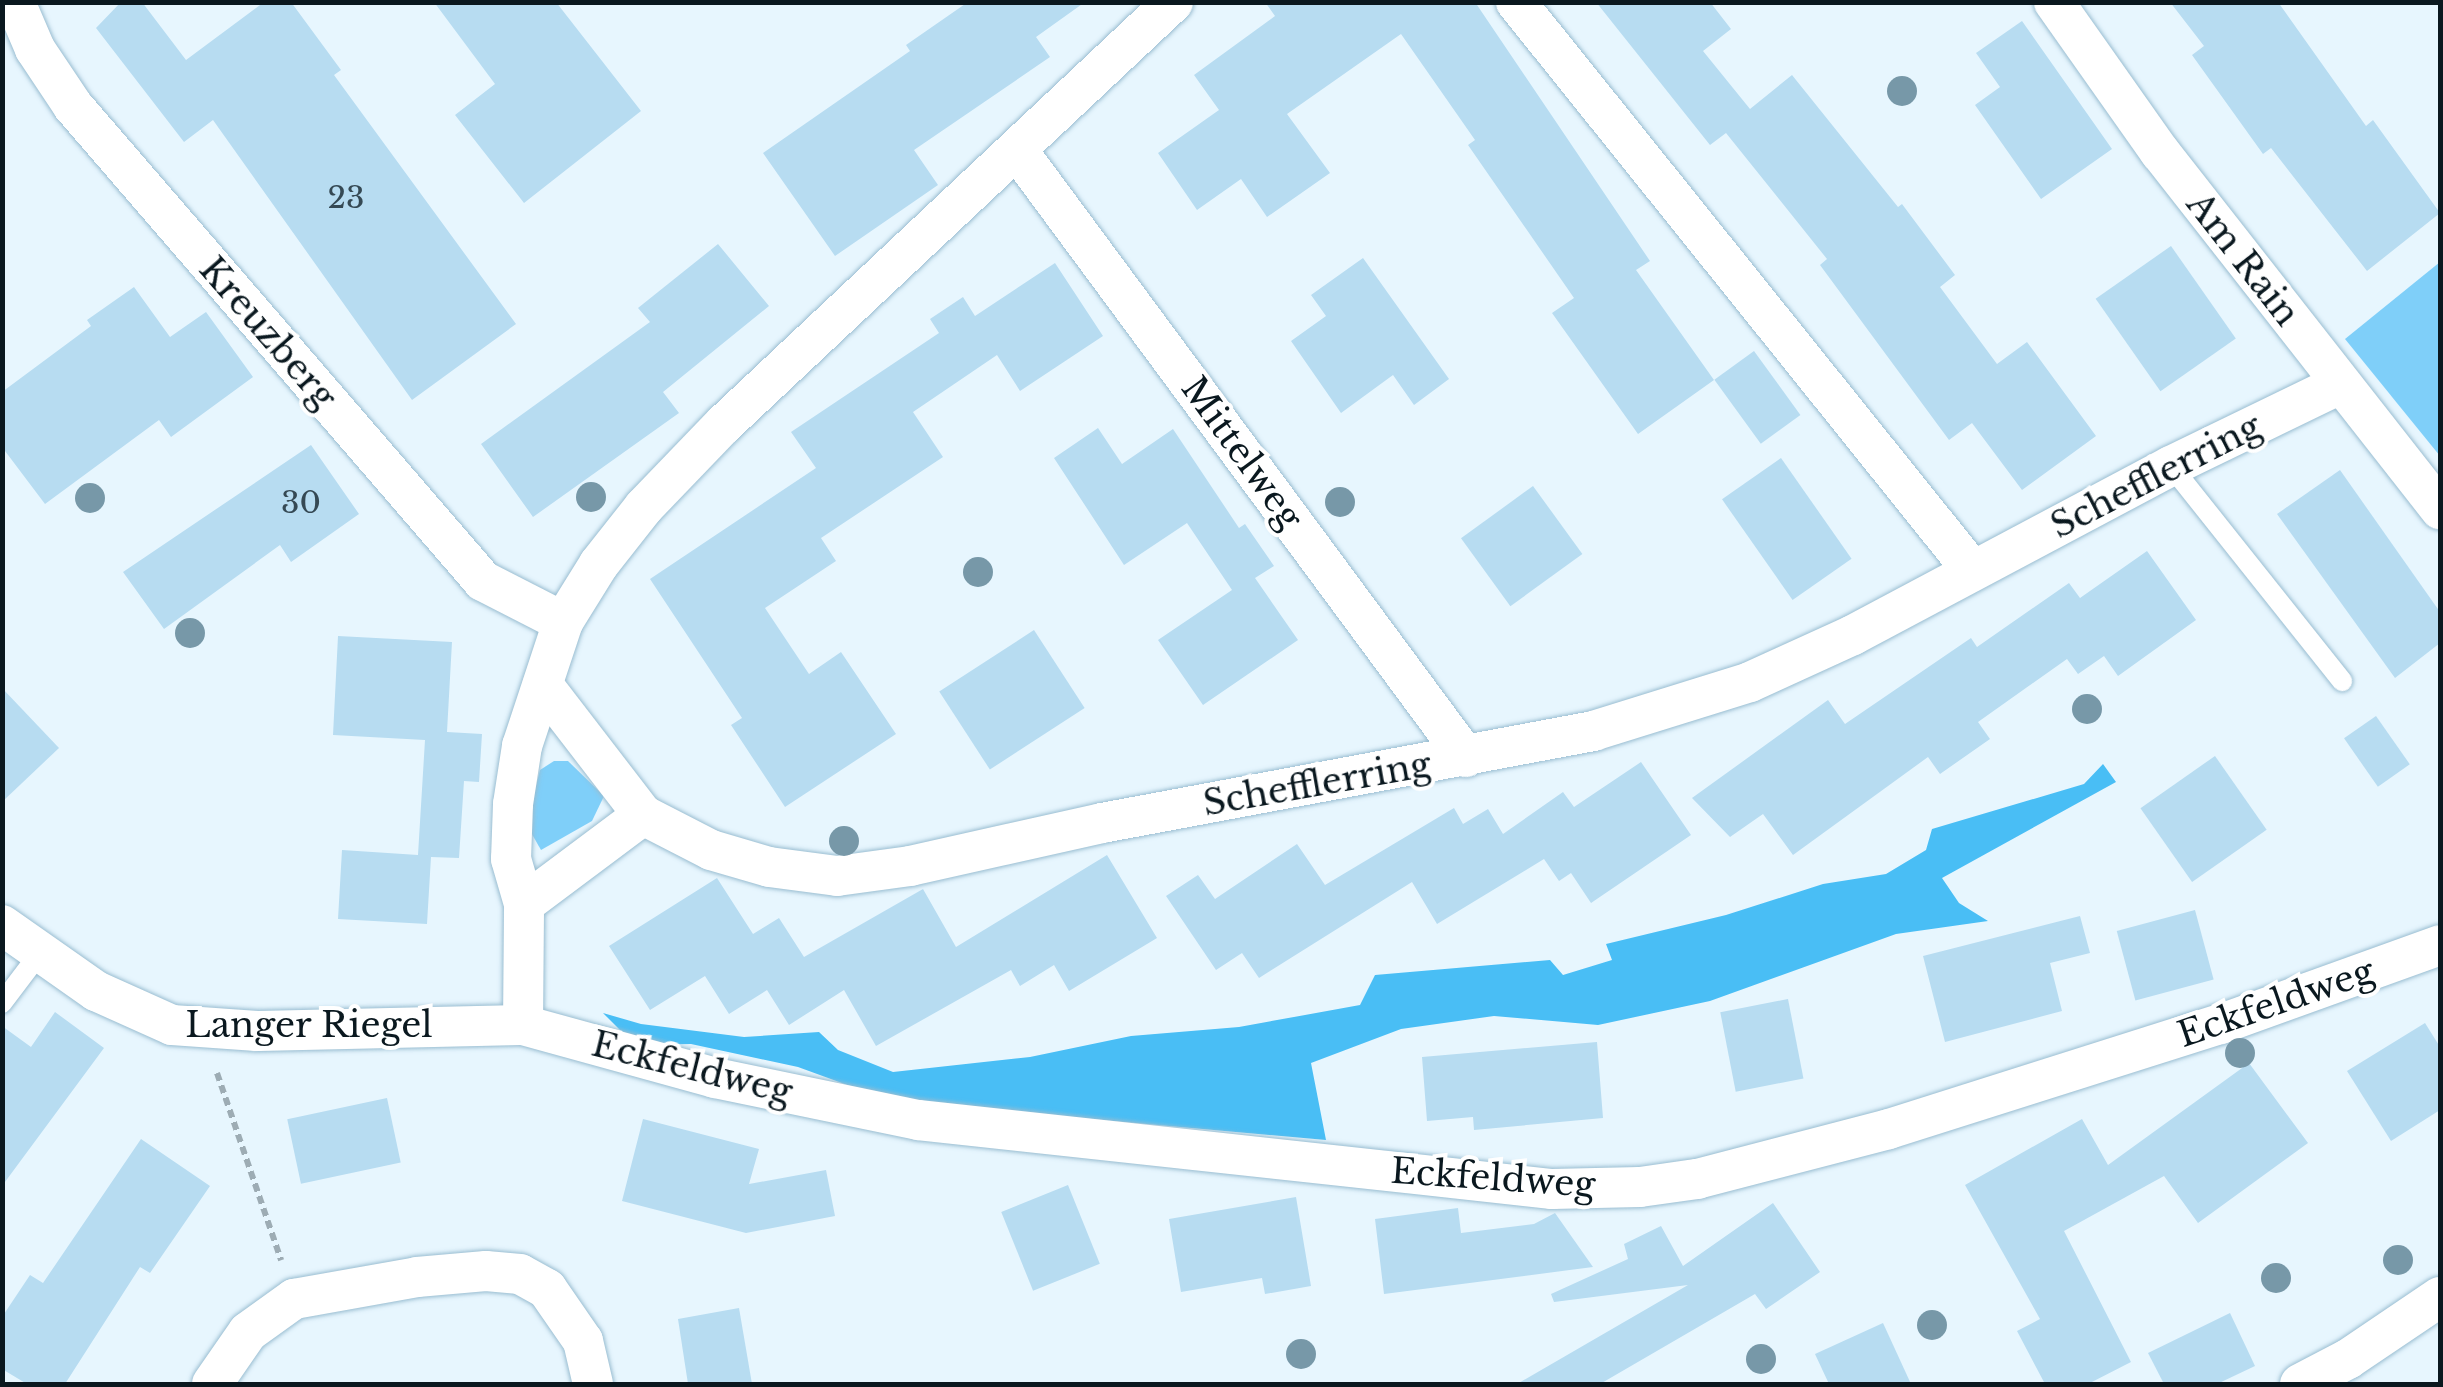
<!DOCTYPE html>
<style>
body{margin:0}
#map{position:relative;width:2443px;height:1387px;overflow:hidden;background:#e7f6fe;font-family:"Libre Baskerville",serif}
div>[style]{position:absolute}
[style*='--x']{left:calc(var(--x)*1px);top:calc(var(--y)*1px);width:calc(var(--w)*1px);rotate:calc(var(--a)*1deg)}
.green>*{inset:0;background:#7fcff9}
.forest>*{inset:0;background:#49bef5}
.building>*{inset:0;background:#b7dcf1;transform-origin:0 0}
.path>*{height:6px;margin-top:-3px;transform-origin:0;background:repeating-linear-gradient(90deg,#9dacb4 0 8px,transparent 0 13px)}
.roads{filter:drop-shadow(0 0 2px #99bdd1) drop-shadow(0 0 2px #99bdd1)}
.service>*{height:20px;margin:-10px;padding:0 10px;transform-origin:10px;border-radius:10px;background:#fff}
.minor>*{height:40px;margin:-20px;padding:0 20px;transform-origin:20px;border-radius:20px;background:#fff}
.trees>*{width:30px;height:30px;margin:-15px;border-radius:50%;background:#7798a8}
span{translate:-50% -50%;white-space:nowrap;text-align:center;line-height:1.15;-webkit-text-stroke:8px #fff;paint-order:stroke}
.number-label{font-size:30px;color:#354954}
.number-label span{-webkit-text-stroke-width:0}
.street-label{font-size:35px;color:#0a181f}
.frame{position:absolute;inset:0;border:5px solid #0a181f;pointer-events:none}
</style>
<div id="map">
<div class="green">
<i style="clip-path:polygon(2440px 262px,2440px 456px,2345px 339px)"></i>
<i style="clip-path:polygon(554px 761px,568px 761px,604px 796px,592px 821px,541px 850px,529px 829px,532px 802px,540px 770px)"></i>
</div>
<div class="forest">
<i style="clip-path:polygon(2103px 764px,2116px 782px,1942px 878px,1959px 903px,1988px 921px,1896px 934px,1710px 1001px,1598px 1025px,1494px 1016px,1401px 1029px,1311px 1063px,1326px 1140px,891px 1101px,798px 1067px,691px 1044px,635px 1045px,603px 1013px,641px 1024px,744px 1037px,819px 1032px,838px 1050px,893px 1072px,1030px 1057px,1131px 1036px,1239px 1027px,1360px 1005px,1375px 975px,1550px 960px,1563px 975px,1612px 960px,1606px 944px,1726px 915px,1823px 884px,1886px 874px,1926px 850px,1932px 829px,2084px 784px)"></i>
</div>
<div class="building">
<i style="clip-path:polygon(121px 2px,142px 2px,186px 60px,264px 2px,291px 2px,341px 70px,334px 75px,516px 324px,412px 400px,213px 120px,184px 142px,96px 28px)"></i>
<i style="clip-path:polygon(434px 2px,556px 2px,641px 111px,524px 203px,455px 115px,495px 84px)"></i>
<i style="clip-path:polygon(968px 2px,1085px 2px,1036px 37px,1050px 57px,914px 150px,938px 185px,835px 256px,763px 153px,910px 51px,906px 45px)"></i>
<i style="clip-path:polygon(1265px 2px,1475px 2px,1650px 261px,1636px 270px,1714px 380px,1638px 434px,1552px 313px,1574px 298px,1468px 145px,1475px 140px,1401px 34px,1287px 114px,1330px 173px,1267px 217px,1241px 179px,1197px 210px,1158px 153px,1219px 110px,1194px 75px,1275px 16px)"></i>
<i style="clip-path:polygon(1596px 2px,1710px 2px,1731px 29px,1703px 51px,1750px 109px,1792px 75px,1898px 207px,1902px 204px,1955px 275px,1940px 287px,1997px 364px,2027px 342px,2096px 436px,2022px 490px,1972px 423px,1949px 440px,1820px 265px,1827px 259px,1726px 133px,1710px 145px)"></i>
<i style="clip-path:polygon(2170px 2px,2278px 2px,2366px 126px,2373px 120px,2440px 213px,2367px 271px,2271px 148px,2263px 154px,2192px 55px,2204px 46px)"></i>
<i style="clip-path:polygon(2022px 21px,2112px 149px,2041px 199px,1975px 105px,2000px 87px,1976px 53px)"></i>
<i style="clip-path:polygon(718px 244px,769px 306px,663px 392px,679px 413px,533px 517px,481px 444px,650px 322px,638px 308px)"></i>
<i style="left:2171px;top:246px;width:113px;height:92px;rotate:55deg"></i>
<i style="clip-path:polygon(1363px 258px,1449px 379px,1414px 405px,1393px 375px,1341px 413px,1291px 341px,1326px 316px,1311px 295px)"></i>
<i style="clip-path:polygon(1055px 263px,1103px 336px,1020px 391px,997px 355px,913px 412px,943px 457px,821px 538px,836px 561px,765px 608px,809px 674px,841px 652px,896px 734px,785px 807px,731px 725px,742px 718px,650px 579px,816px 468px,791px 432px,939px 333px,930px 319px,963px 297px,975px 316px)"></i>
<i style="clip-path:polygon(134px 287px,170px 337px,206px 312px,253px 377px,171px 437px,159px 420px,45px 504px,2px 447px,2px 392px,91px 326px,87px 320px)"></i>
<i style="left:1754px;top:351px;width:79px;height:49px;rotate:54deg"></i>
<i style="clip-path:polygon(1098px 428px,1122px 464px,1173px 429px,1239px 528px,1245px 524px,1274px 566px,1255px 578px,1298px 640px,1203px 705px,1158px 640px,1232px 590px,1187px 523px,1124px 565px,1054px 458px)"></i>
<i style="clip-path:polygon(311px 445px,359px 514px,291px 562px,280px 545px,164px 629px,123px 572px)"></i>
<i style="left:1781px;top:458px;width:123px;height:72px;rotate:55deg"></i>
<i style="clip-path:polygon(2340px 470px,2440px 612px,2440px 643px,2395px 678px,2277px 514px)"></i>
<i style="left:1533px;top:486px;width:84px;height:89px;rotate:54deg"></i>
<i style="clip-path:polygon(2147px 551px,2196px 620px,2118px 676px,2104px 656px,2078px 674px,2067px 659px,1978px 722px,1990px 739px,1940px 774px,1928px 757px,1793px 855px,1763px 814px,1730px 837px,1692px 798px,1828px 700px,1845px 724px,1971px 638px,1977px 647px,2069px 583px,2080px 598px)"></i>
<i style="left:1034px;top:630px;width:93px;height:113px;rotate:57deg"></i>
<i style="clip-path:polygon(338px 636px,452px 642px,447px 732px,482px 734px,479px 782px,464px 781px,459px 858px,431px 857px,427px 924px,338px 919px,342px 850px,418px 855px,425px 740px,333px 735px)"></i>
<i style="clip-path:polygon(2px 688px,59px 748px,2px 802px)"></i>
<i style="left:2376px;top:716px;width:59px;height:39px;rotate:55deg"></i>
<i style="left:2215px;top:756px;width:90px;height:91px;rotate:55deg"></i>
<i style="clip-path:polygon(1641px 762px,1691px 835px,1591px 903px,1571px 873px,1559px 881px,1544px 859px,1437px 924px,1412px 882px,1259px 978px,1242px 953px,1216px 970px,1166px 896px,1198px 875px,1215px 899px,1297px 844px,1325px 885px,1454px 808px,1463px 824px,1488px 809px,1503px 834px,1563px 792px,1574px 807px)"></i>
<i style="clip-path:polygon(1107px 855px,1157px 938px,1069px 991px,1054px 965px,1020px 986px,1011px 970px,876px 1046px,844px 990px,789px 1025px,767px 990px,729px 1014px,705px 976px,650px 1010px,609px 946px,717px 878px,753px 934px,779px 918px,804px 957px,923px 889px,956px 947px)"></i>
<i style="left:2195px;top:910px;width:72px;height:81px;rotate:75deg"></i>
<i style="clip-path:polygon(2080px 916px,2090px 953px,2050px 963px,2062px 1011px,1945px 1042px,1923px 956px)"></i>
<i style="left:1788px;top:999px;width:81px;height:69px;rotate:79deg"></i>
<i style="clip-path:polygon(55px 1012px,104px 1048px,2px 1186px,2px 1026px,31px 1047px)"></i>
<i style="clip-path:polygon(2425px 1023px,2440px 1047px,2440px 1110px,2391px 1141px,2347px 1071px)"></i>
<i style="clip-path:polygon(1597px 1042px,1603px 1118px,1474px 1130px,1473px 1117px,1427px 1121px,1422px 1057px)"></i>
<i style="clip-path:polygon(2249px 1063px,2308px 1143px,2198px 1223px,2164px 1176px,2064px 1231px,2131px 1362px,2088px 1384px,2045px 1384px,2017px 1331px,2040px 1319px,1965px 1185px,2082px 1119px,2108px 1165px)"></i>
<i style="left:387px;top:1098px;width:66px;height:102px;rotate:78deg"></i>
<i style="clip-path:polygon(643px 1119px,759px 1149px,749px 1184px,826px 1170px,835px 1216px,746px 1233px,622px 1201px)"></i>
<i style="clip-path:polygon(141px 1139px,210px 1186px,150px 1273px,140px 1267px,65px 1384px,27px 1384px,2px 1369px,2px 1317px,30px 1275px,43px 1283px)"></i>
<i style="left:1068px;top:1185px;width:85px;height:72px;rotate:68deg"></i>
<i style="clip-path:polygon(1296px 1197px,1311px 1286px,1265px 1294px,1262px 1278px,1181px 1292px,1169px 1219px)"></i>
<i style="clip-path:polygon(1773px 1203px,1820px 1272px,1766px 1309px,1755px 1294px,1600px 1384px,1517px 1384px,1688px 1285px,1554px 1302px,1551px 1294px,1628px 1259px,1624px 1244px,1661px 1226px,1683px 1266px)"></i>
<i style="clip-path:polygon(1458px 1208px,1461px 1233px,1534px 1224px,1555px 1213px,1593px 1267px,1384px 1294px,1375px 1219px)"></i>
<i style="clip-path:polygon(739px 1308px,752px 1384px,688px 1384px,678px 1319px)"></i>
<i style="clip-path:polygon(2230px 1313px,2255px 1366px,2217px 1384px,2164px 1384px,2148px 1353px)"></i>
<i style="clip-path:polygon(1883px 1323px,1911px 1384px,1829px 1384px,1815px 1354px)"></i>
</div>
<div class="path">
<i style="--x:217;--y:1073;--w:198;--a:71.1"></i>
</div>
<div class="roads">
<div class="service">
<i style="--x:2171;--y:466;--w:275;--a:51.5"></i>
<i style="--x:2;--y:1003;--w:63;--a:-52.8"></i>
</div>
<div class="minor">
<i style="--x:15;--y:2;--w:51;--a:66.9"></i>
<i style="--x:35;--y:49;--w:69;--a:56.3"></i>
<i style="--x:73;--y:106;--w:627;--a:49.2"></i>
<i style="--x:483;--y:581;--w:90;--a:27.1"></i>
<i style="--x:1516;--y:2;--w:728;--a:51.24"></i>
<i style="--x:2054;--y:2;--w:184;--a:54.8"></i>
<i style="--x:2160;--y:152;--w:454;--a:51.9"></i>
<i style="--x:1017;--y:150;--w:755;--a:53.51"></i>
<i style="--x:643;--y:815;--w:76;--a:27.2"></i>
<i style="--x:711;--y:850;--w:60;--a:16.3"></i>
<i style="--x:769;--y:867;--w:69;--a:7.5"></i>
<i style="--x:837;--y:876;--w:74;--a:-7.8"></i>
<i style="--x:910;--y:866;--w:197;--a:-12.6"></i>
<i style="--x:1102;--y:823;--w:500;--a:-10.6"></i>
<i style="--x:1593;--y:731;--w:164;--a:-17.3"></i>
<i style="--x:1750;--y:682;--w:113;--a:-24.5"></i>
<i style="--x:1853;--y:635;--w:360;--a:-28"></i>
<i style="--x:2171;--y:466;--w:188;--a:-25.9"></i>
<i style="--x:524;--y:904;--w:149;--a:-36.8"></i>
<i style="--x:643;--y:815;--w:164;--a:-127.6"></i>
<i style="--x:2;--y:925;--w:115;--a:35.1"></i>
<i style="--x:96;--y:991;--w:83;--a:24.1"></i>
<i style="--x:172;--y:1025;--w:85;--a:4"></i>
<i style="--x:257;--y:1031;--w:266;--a:-1.3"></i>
<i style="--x:523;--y:1025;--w:199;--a:15.4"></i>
<i style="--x:715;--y:1078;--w:207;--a:11.7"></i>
<i style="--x:918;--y:1120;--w:638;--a:6.21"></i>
<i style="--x:1552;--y:1189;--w:88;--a:-1.3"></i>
<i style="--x:1640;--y:1187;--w:58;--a:-8"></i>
<i style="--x:1697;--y:1179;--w:198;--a:-14.6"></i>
<i style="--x:1889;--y:1129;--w:348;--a:-17.6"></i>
<i style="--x:2221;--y:1024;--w:233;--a:-19.8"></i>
<i style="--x:523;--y:1025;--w:121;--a:-89.5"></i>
<i style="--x:524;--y:904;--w:47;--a:-106.1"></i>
<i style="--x:511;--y:859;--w:55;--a:-87.9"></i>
<i style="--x:513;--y:804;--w:59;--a:-81.2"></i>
<i style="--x:522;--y:746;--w:131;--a:-71.7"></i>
<i style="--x:563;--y:622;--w:68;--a:-58.2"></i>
<i style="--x:599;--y:564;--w:73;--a:-51.7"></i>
<i style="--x:644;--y:507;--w:115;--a:-46.1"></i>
<i style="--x:724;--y:424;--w:616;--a:-43.22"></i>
<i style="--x:212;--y:1384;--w:63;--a:-55.3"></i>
<i style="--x:248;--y:1332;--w:57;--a:-35.7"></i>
<i style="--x:294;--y:1299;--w:125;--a:-10.1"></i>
<i style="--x:417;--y:1277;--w:69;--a:-5"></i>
<i style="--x:486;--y:1271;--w:34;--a:5"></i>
<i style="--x:520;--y:1274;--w:31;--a:29"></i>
<i style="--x:547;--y:1289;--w:63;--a:55.3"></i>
<i style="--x:583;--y:1341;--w:44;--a:76.9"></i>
<i style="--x:2300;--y:1384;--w:54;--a:-27.5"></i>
<i style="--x:2348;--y:1359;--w:111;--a:-34"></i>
</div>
</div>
<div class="trees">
<i style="left:1902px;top:91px"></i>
<i style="left:591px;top:497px"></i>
<i style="left:90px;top:498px"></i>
<i style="left:1340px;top:502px"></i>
<i style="left:978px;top:572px"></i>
<i style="left:190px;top:633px"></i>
<i style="left:2087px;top:709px"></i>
<i style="left:844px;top:841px"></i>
<i style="left:2240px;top:1053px"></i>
<i style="left:2398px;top:1260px"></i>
<i style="left:2276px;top:1278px"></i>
<i style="left:1932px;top:1325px"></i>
<i style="left:1301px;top:1354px"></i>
<i style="left:1761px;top:1359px"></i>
</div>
<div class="number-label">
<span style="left:346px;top:198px">23</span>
<span style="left:301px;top:503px">30</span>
</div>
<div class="street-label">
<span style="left:2243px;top:259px;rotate:52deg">Am Rain</span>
<span style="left:268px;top:333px;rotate:49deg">Kreuzberg</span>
<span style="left:1242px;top:453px;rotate:54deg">Mittelweg</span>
<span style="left:2156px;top:476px;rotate:-27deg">Schefflerring</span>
<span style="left:1317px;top:784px;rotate:-10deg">Schefflerring</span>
<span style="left:2276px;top:1003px;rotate:-19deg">Eckfeldweg</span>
<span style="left:309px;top:1025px">Langer Riegel</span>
<span style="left:692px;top:1068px;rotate:14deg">Eckfeldweg</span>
<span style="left:1493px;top:1178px;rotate:4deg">Eckfeldweg</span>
</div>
<div class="frame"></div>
</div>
